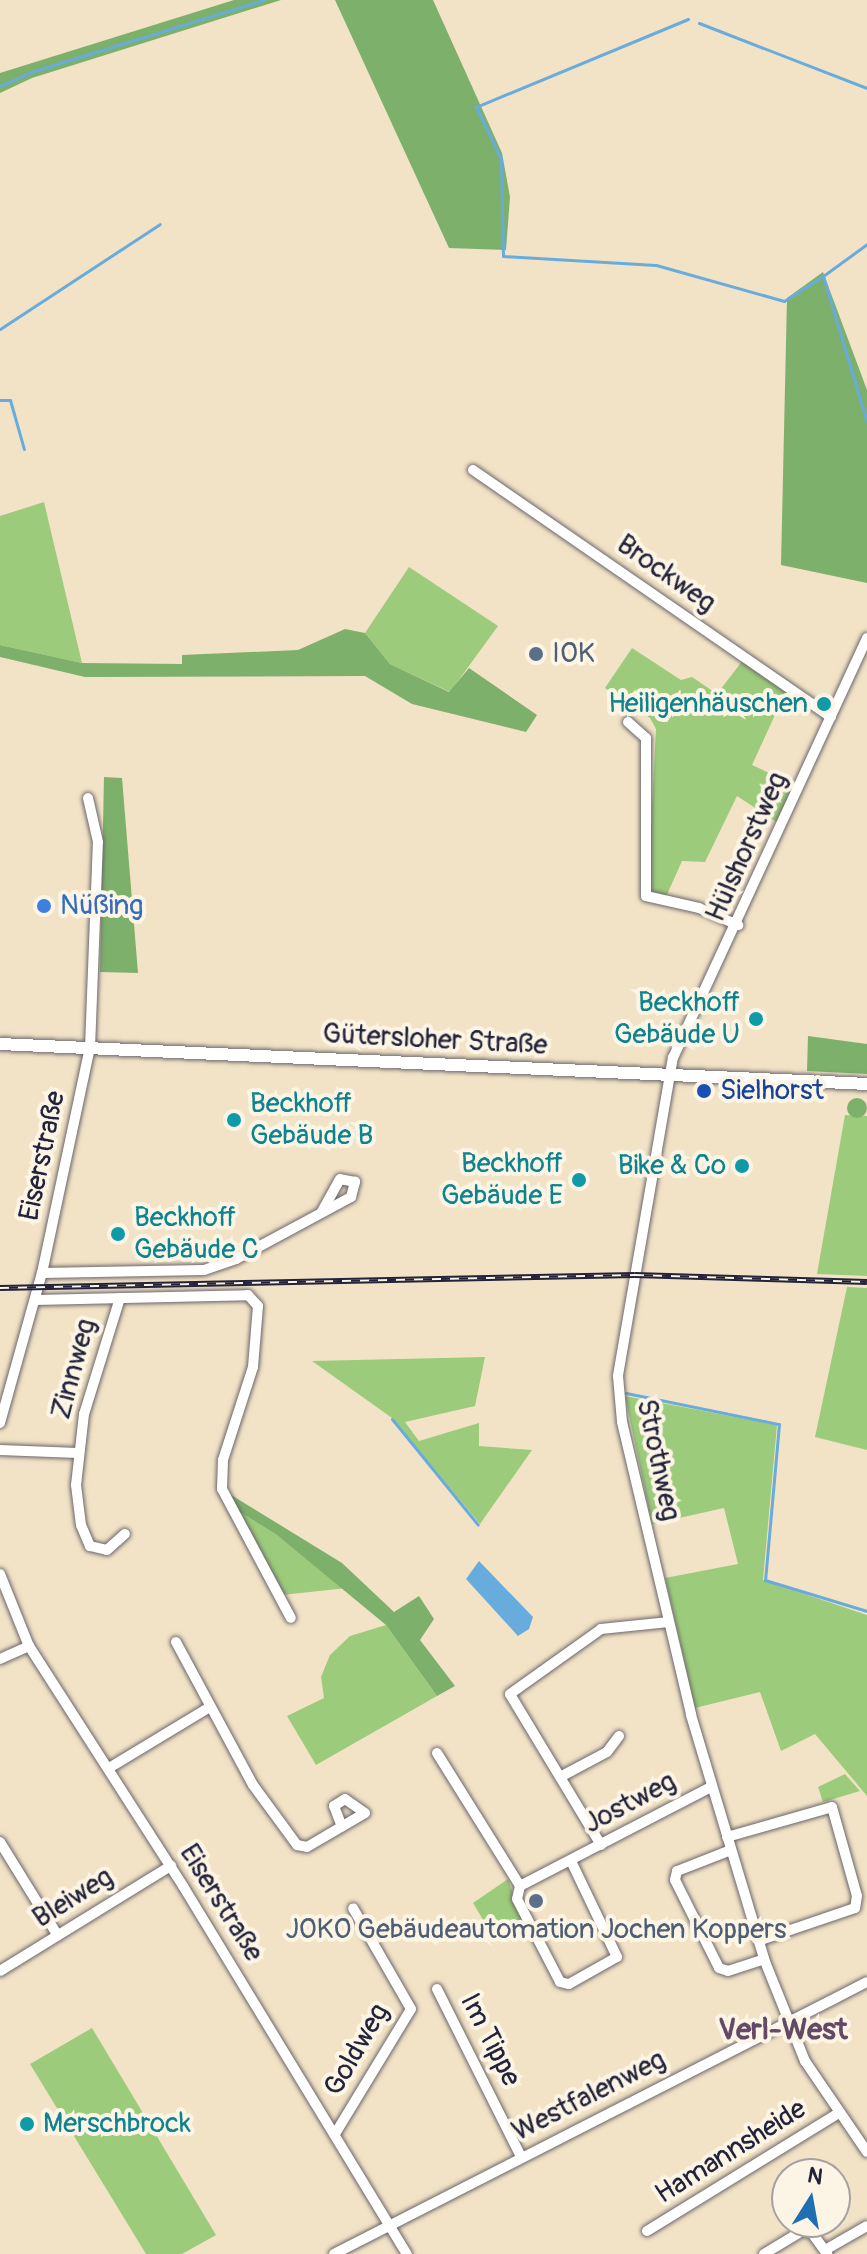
<!DOCTYPE html>
<meta charset="utf-8">
<style>
body{margin:0}
#map{position:relative;width:867px;height:2254px;overflow:hidden;background:#f2e3c6;font-family:Pangolin,sans-serif}
div>[style]{position:absolute}
[style*='--x']{left:calc(var(--x)*1px);top:calc(var(--y)*1px);width:calc(var(--w)*1px);rotate:calc(var(--a)*1deg)}
.green>*{inset:0;background:#9ccc7b}
.forest>*{inset:0;background:#7db06b}
.round{border-radius:50%}
.water>*{inset:0;background:#68acdd}
.stream>*{height:3px;margin:-1.5px;padding:0 1.5px;transform-origin:1.5px;border-radius:1.5px;background:#68acdd}
.roads{filter:drop-shadow(0 0 2px #6b666c) drop-shadow(0 0 2px #6b666c)}
.minor>*{height:10px;margin:-5px;padding:0 5px;transform-origin:5px;border-radius:5px;background:#fff}
.major>*{height:12px;margin:-6px;padding:0 6px;transform-origin:6px;border-radius:6px;background:#fff}
.rail>*{height:6px;margin-top:-3px;transform-origin:0;background:repeating-linear-gradient(90deg,#fcf5e5 0 9px,#22223b 0 18px);box-sizing:border-box;border-block:2px solid #22223b}
.dots>*{width:22px;height:22px;translate:-50% -50%;box-sizing:border-box;border:4px solid #fcf5e5;border-radius:50%}
span{translate:-50% -50%;white-space:nowrap;text-align:center;line-height:1.15;-webkit-text-stroke:8px #fcf5e5;paint-order:stroke}
.street-label{font-size:28px;color:#22223b}
.service-label{font-size:28px;color:#4e5e75}
.left{translate:0 -50%;text-align:left}
.culture-label{font-size:28px;color:#0d838f}
.right{translate:-100% -50%;text-align:right}
.shop-label{font-size:28px;color:#366cbe}
.transit-label{font-size:28px;color:#164399}
.neighbourhood-label{font-size:30px;color:#634965;font-weight:700}
.north{position:absolute;left:771px;top:2158px;width:80px;height:80px;box-sizing:border-box;background:#fcf5e5;border:2px solid #a5a1a1;border-radius:50%;rotate:11deg;font-size:22px;font-weight:700;line-height:32px;text-align:center;color:#22223b}
.north::after{content:'';display:block;margin:auto;width:28px;height:36px;background:#1f6fb2;clip-path:polygon(50% 0,100% 100%,50% 72%,0 100%)}
</style>
<div id="map">
<div class="green">
<i style="clip-path:polygon(44px 502px,82px 663px,0 645px,0 516px)"></i>
<i style="clip-path:polygon(409px 567px,498px 626px,450px 692px,390px 664px,365px 633px)"></i>
<i style="clip-path:polygon(632px 648px,681px 680px,692px 677px,717px 694px,743px 660px,786px 691px,752px 765px,795px 785px,778px 823px,737px 796px,705px 862px,682px 861px,665px 899px,650px 892px,648px 884px,656px 729px,650px 718px,605px 688px)"></i>
<i style="clip-path:polygon(845px 1115px,867px 1116px,867px 1276px,817px 1274px)"></i>
<i style="clip-path:polygon(847px 1287px,867px 1288px,867px 1450px,815px 1437px)"></i>
<i style="clip-path:polygon(485px 1357px,475px 1406px,405px 1422px,419px 1441px,479px 1423px,479px 1446px,532px 1450px,480px 1524px,392px 1418px,312px 1361px)"></i>
<i style="clip-path:polygon(625px 1396px,777px 1425px,763px 1580px,867px 1615px,867px 1796px,815px 1734px,781px 1751px,760px 1692px,695px 1708px,665px 1578px,738px 1564px,724px 1508px,652px 1524px)"></i>
<i style="clip-path:polygon(233px 1508px,277px 1535px,347px 1588px,282px 1595px)"></i>
<i style="clip-path:polygon(386px 1625px,437px 1696px,316px 1765px,287px 1716px,324px 1698px,321px 1677px,330px 1655px,350px 1636px)"></i>
<i style="clip-path:polygon(845px 1774px,860px 1791px,823px 1802px,818px 1787px)"></i>
<i style="clip-path:polygon(508px 1879px,522px 1919px,492px 1935px,473px 1903px)"></i>
<i style="clip-path:polygon(92px 2028px,216px 2235px,182px 2254px,146px 2254px,30px 2064px)"></i>
</div>
<div class="forest">
<i style="clip-path:polygon(234px 0,281px 0,32px 78px,0 93px,0 73px)"></i>
<i style="clip-path:polygon(335px 0,433px 0,502px 153px,510px 197px,506px 250px,449px 248px)"></i>
<i style="clip-path:polygon(823px 272px,867px 390px,867px 583px,781px 565px,787px 298px)"></i>
<i style="clip-path:polygon(345px 629px,365px 633px,390px 664px,449px 692px,469px 668px,537px 715px,526px 732px,412px 704px,365px 676px,85px 677px,0 657px,0 645px,82px 663px,182px 664px,182px 655px,298px 650px)"></i>
<i style="clip-path:polygon(104px 777px,122px 778px,138px 973px,100px 972px)"></i>
<i style="clip-path:polygon(808px 1036px,867px 1044px,867px 1074px,807px 1071px)"></i>
<i class="round" style="left:847px;top:1098px;width:20px;height:20px"></i>
<i style="clip-path:polygon(228px 1493px,342px 1563px,394px 1612px,419px 1596px,434px 1619px,420px 1640px,455px 1686px,437px 1696px,386px 1625px,277px 1535px,233px 1508px)"></i>
</div>
<div class="water">
<i style="clip-path:polygon(479px 1561px,533px 1617px,529px 1629px,518px 1636px,466px 1579px)"></i>
</div>
<div class="stream">
<i style="--x:688;--y:19;--w:230;--a:157.5"></i>
<i style="--x:476;--y:107;--w:58;--a:64.3"></i>
<i style="--x:501;--y:159;--w:97;--a:88.8"></i>
<i style="--x:503;--y:256;--w:153;--a:3.4"></i>
<i style="--x:656;--y:265;--w:133;--a:15.7"></i>
<i style="--x:784;--y:301;--w:46;--a:-32.7"></i>
<i style="--x:823;--y:276;--w:153;--a:73.3"></i>
<i style="--x:699;--y:23;--w:180;--a:21.2"></i>
<i style="--x:0;--y:86;--w:34;--a:-24"></i>
<i style="--x:31;--y:72;--w:244;--a:-17.2"></i>
<i style="--x:823;--y:276;--w:54;--a:-36"></i>
<i style="--x:0;--y:329;--w:191;--a:-33.3"></i>
<i style="--x:0;--y:400;--w:10;--a:0"></i>
<i style="--x:10;--y:400;--w:51;--a:74.1"></i>
<i style="--x:626;--y:1393;--w:156;--a:11.5"></i>
<i style="--x:779;--y:1424;--w:157;--a:95.1"></i>
<i style="--x:765;--y:1580;--w:107;--a:16.9"></i>
<i style="--x:392;--y:1419;--w:136;--a:50.9"></i>
</div>
<div class="roads">
<div class="minor">
<i style="--x:473;--y:470;--w:435;--a:34.6"></i>
<i style="--x:867;--y:638;--w:462;--a:114.8"></i>
<i style="--x:673;--y:1057;--w:324;--a:99.8"></i>
<i style="--x:618;--y:1376;--w:46;--a:85"></i>
<i style="--x:622;--y:1422;--w:301;--a:76.7"></i>
<i style="--x:691;--y:1715;--w:255;--a:73.3"></i>
<i style="--x:764;--y:1959;--w:110;--a:68.1"></i>
<i style="--x:805;--y:2061;--w:110;--a:55.7"></i>
<i style="--x:628;--y:722;--w:24;--a:42"></i>
<i style="--x:646;--y:738;--w:158;--a:90"></i>
<i style="--x:646;--y:896;--w:54;--a:12.8"></i>
<i style="--x:699;--y:908;--w:43;--a:23.6"></i>
<i style="--x:42;--y:1273;--w:162;--a:-1.1"></i>
<i style="--x:204;--y:1270;--w:34;--a:-19"></i>
<i style="--x:236;--y:1259;--w:131;--a:-28.3"></i>
<i style="--x:351;--y:1197;--w:16;--a:-75"></i>
<i style="--x:355;--y:1182;--w:15;--a:-169"></i>
<i style="--x:340;--y:1179;--w:38;--a:119"></i>
<i style="--x:120;--y:1298;--w:121;--a:107.2"></i>
<i style="--x:84;--y:1414;--w:71;--a:96.4"></i>
<i style="--x:76;--y:1485;--w:40;--a:82.9"></i>
<i style="--x:81;--y:1525;--w:23;--a:67"></i>
<i style="--x:90;--y:1546;--w:17;--a:13"></i>
<i style="--x:107;--y:1550;--w:24;--a:-42"></i>
<i style="--x:35;--y:1300;--w:213;--a:-1.3"></i>
<i style="--x:248;--y:1295;--w:15;--a:48"></i>
<i style="--x:258;--y:1306;--w:61;--a:94.7"></i>
<i style="--x:253;--y:1367;--w:98;--a:107.9"></i>
<i style="--x:223;--y:1460;--w:29;--a:92"></i>
<i style="--x:222;--y:1489;--w:146;--a:61.9"></i>
<i style="--x:0;--y:1423;--w:156;--a:-74.4"></i>
<i style="--x:42;--y:1273;--w:230;--a:-78"></i>
<i style="--x:90;--y:1048;--w:206;--a:-87.8"></i>
<i style="--x:98;--y:842;--w:45;--a:-102.8"></i>
<i style="--x:0;--y:1450;--w:78;--a:2.2"></i>
<i style="--x:0;--y:1574;--w:78;--a:68.1"></i>
<i style="--x:29;--y:1646;--w:285;--a:57.3"></i>
<i style="--x:183;--y:1886;--w:431;--a:58.7"></i>
<i style="--x:176;--y:1642;--w:162;--a:61.7"></i>
<i style="--x:253;--y:1785;--w:74;--a:53.7"></i>
<i style="--x:297;--y:1845;--w:10;--a:11"></i>
<i style="--x:307;--y:1847;--w:67;--a:-30.4"></i>
<i style="--x:365;--y:1813;--w:24;--a:-145"></i>
<i style="--x:345;--y:1799;--w:13;--a:148"></i>
<i style="--x:334;--y:1806;--w:22;--a:69"></i>
<i style="--x:0;--y:1659;--w:32;--a:-24"></i>
<i style="--x:437;--y:1753;--w:157;--a:58"></i>
<i style="--x:520;--y:1886;--w:13;--a:103"></i>
<i style="--x:517;--y:1899;--w:93;--a:62.6"></i>
<i style="--x:560;--y:1982;--w:9;--a:13"></i>
<i style="--x:569;--y:1984;--w:55;--a:-29.4"></i>
<i style="--x:617;--y:1957;--w:106;--a:-115.6"></i>
<i style="--x:109;--y:1768;--w:116;--a:-31.2"></i>
<i style="--x:560;--y:1777;--w:53;--a:-28"></i>
<i style="--x:607;--y:1752;--w:20;--a:-53"></i>
<i style="--x:727;--y:1837;--w:109;--a:-15.9"></i>
<i style="--x:832;--y:1807;--w:92;--a:74.3"></i>
<i style="--x:857;--y:1896;--w:12;--a:99"></i>
<i style="--x:855;--y:1908;--w:102;--a:161.2"></i>
<i style="--x:0;--y:1842;--w:110;--a:58.3"></i>
<i style="--x:601;--y:1845;--w:176;--a:-121.1"></i>
<i style="--x:510;--y:1694;--w:112;--a:-35.5"></i>
<i style="--x:601;--y:1629;--w:68;--a:-5.9"></i>
<i style="--x:731;--y:1850;--w:58;--a:158.7"></i>
<i style="--x:677;--y:1871;--w:9;--a:103"></i>
<i style="--x:675;--y:1880;--w:98;--a:63.4"></i>
<i style="--x:719;--y:1968;--w:9;--a:18"></i>
<i style="--x:728;--y:1971;--w:38;--a:-18"></i>
<i style="--x:520;--y:1886;--w:215;--a:-27.4"></i>
<i style="--x:0;--y:1971;--w:201;--a:-31.6"></i>
<i style="--x:437;--y:1989;--w:188;--a:63.4"></i>
<i style="--x:335;--y:2134;--w:146;--a:-58.7"></i>
<i style="--x:411;--y:2009;--w:116;--a:-119.9"></i>
<i style="--x:647;--y:2231;--w:225;--a:-31.6"></i>
<i style="--x:825;--y:2250;--w:48;--a:-29.7"></i>
<i style="--x:334;--y:2254;--w:598;--a:-27.04"></i>
<i style="--x:764;--y:2254;--w:44;--a:-31.2"></i>
<i style="--x:802;--y:2231;--w:10;--a:11"></i>
<i style="--x:812;--y:2233;--w:26;--a:54"></i>
</div>
<div class="major">
<i style="--x:0;--y:1044;--w:868;--a:2.64"></i>
</div>
</div>
<div class="rail">
<i style="--x:0;--y:1288;--w:635;--a:-1.17"></i>
<i style="--x:635;--y:1275;--w:232;--a:1.7"></i>
</div>
<div class="dots">
<i style="left:536px;top:654px;background:#5c6f8a"></i>
<i style="left:824px;top:704px;background:#0f9aa8"></i>
<i style="left:44px;top:906px;background:#3f7fe0"></i>
<i style="left:756px;top:1019px;background:#0f9aa8"></i>
<i style="left:704px;top:1091px;background:#1a4fb4"></i>
<i style="left:234px;top:1120px;background:#0f9aa8"></i>
<i style="left:742px;top:1166px;background:#0f9aa8"></i>
<i style="left:579px;top:1180px;background:#0f9aa8"></i>
<i style="left:118px;top:1234px;background:#0f9aa8"></i>
<i style="left:536px;top:1901px;background:#5c6f8a"></i>
<i style="left:27px;top:2124px;background:#0f9aa8"></i>
</div>
<div class="street-label">
<span style="left:666px;top:574px;rotate:35deg">Brockweg</span>
<span style="left:747px;top:847px;rotate:-66deg">Hülshorstweg</span>
<span style="left:435px;top:1040px;rotate:3deg">Gütersloher Straße</span>
<span style="left:43px;top:1156px;rotate:-78deg">Eiserstraße</span>
<span style="left:74px;top:1369px;rotate:-75deg">Zinnweg</span>
<span style="left:658px;top:1460px;rotate:78deg">Strothweg</span>
<span style="left:630px;top:1803px;rotate:-28deg">Jostweg</span>
<span style="left:73px;top:1898px;rotate:-32deg">Bleiweg</span>
<span style="left:221px;top:1903px;rotate:58deg">Eiserstraße</span>
<span style="left:490px;top:2040px;rotate:63deg">Im Tippe</span>
<span style="left:357px;top:2050px;rotate:-60deg">Goldweg</span>
<span style="left:589px;top:2096px;rotate:-27deg">Westfalenweg</span>
<span style="left:731px;top:2152px;rotate:-32deg">Hamannsheide</span>
</div>
<div class="service-label">
<span class="left" style="left:552px;top:654px">IOK</span>
<span style="left:536px;top:1930px">JOKO Gebäudeautomation Jochen Koppers</span>
</div>
<div class="culture-label">
<span class="right" style="left:808px;top:704px">Heiligenhäuschen</span>
<span class="right" style="left:740px;top:1019px">Beckhoff<br>Gebäude U</span>
<span class="left" style="left:250px;top:1120px">Beckhoff<br>Gebäude B</span>
<span class="right" style="left:563px;top:1180px">Beckhoff<br>Gebäude E</span>
<span class="right" style="left:726px;top:1166px">Bike &amp; Co</span>
<span class="left" style="left:134px;top:1234px">Beckhoff<br>Gebäude C</span>
<span class="left" style="left:43px;top:2124px">Merschbrock</span>
</div>
<div class="shop-label">
<span class="left" style="left:60px;top:906px">Nüßing</span>
</div>
<div class="transit-label">
<span class="left" style="left:720px;top:1091px">Sielhorst</span>
</div>
<div class="neighbourhood-label">
<span style="left:783px;top:2030px">Verl-West</span>
</div>
<div class="north">N</div>
</div>
